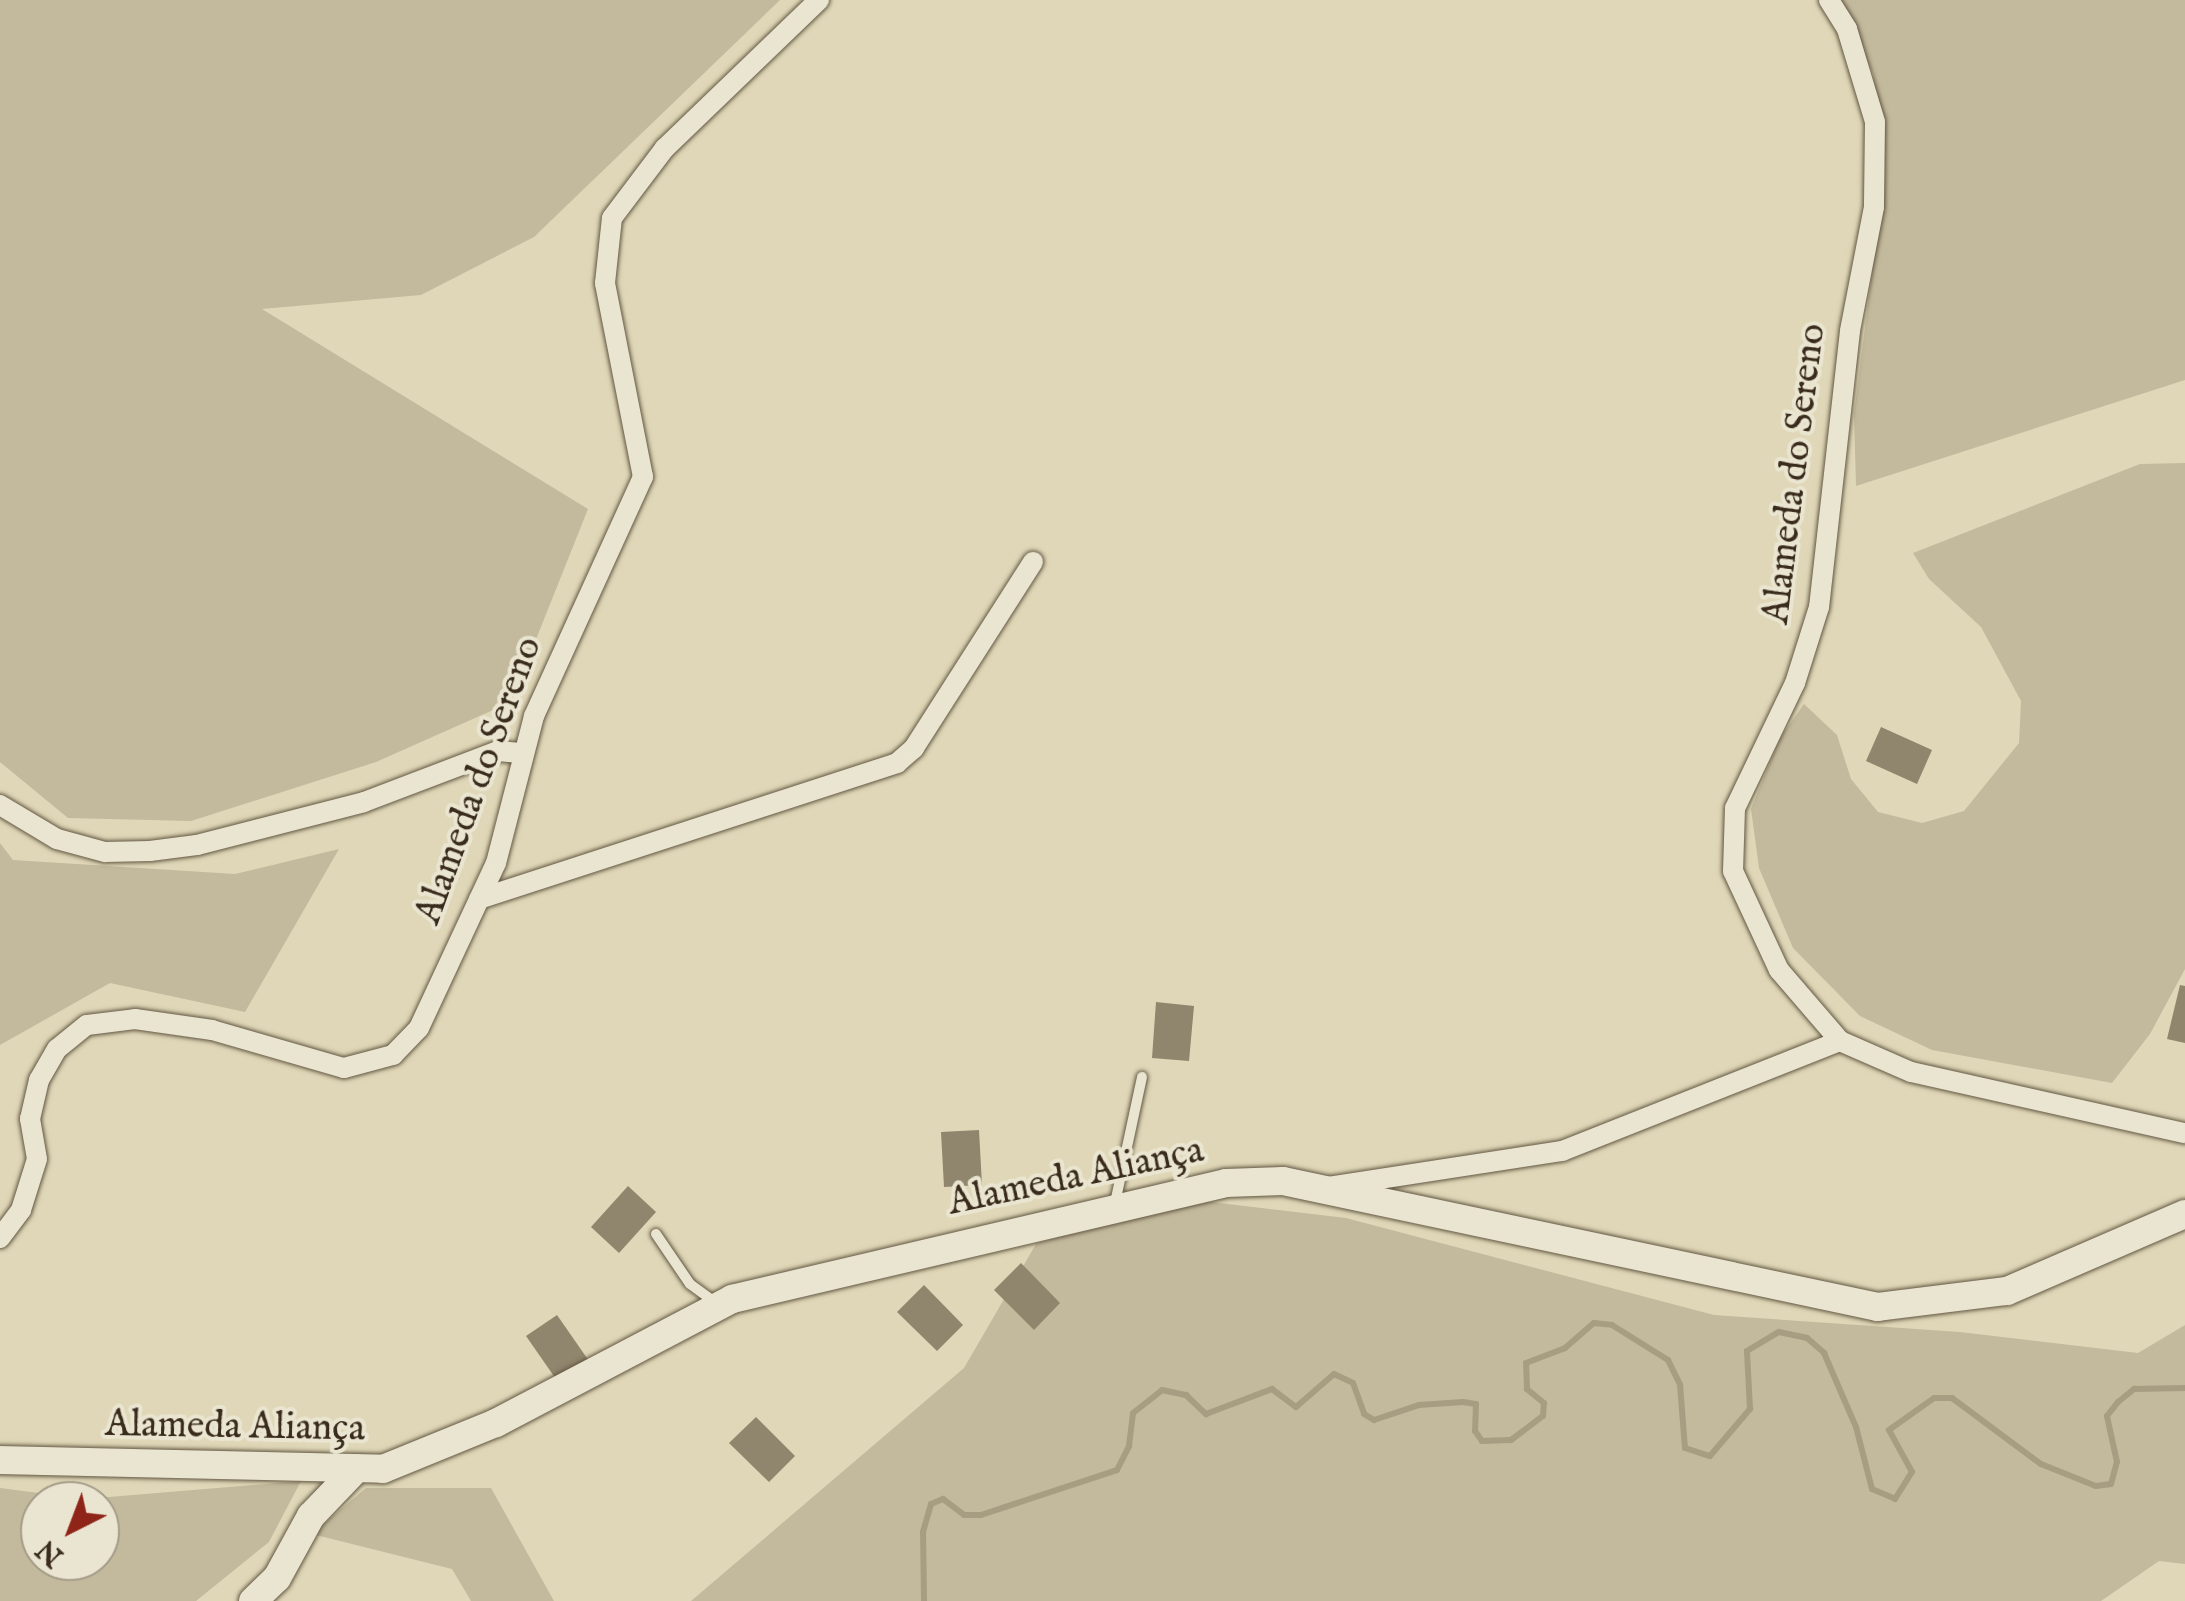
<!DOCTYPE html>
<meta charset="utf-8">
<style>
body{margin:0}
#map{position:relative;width:2185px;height:1601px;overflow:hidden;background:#dfd7b7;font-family:"IM FELL English",serif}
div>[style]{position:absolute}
.green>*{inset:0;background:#c3ba9d}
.stream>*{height:6px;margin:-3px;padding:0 3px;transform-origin:3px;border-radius:3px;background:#a79d82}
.building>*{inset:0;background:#90856d}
.roads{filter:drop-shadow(0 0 2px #635743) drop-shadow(0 0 2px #635743)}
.lane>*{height:10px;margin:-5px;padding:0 5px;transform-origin:5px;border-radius:5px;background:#eae5d0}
.street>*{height:20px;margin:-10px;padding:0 10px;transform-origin:10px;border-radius:10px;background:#eae5d0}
.secondary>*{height:28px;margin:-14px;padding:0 14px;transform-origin:14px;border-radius:14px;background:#eae5d0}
span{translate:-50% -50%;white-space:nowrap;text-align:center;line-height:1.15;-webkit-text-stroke:8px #eae5d0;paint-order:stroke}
.street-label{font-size:38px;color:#3a2c1c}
.north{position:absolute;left:20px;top:1481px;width:100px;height:100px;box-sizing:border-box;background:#eae5d0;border:2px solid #a49b88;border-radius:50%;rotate:222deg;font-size:28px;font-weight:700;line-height:40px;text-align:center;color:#3a2c1c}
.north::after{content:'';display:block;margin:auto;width:35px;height:45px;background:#8f2418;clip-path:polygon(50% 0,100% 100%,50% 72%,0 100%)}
</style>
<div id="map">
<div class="green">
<i style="clip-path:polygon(0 0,780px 0,534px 237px,421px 295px,262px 309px,588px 509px,511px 702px,376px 762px,191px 821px,68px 818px,0 762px)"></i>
<i style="clip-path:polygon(1839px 0,2185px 0,2185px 380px,1856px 486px,1854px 414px,1885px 171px,1873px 73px)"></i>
<i style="clip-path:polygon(2185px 463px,2185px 969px,2150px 1034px,2112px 1083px,1932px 1050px,1860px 1016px,1793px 948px,1759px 868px,1751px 809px,1780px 738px,1804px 704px,1837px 735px,1851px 779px,1878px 812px,1922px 823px,1964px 811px,2019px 743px,2021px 701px,1981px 627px,1929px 579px,1913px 553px,2140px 464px)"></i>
<i style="clip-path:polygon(0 843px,13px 860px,235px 874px,339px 849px,245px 1012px,110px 983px,0 1045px)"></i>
<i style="clip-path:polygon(1178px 1198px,1346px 1218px,1714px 1315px,1960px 1332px,2138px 1353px,2185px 1325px,2185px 1564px,2159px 1561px,2101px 1601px,691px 1601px,964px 1368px,1036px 1244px)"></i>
<i style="clip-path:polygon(evenodd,301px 1481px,269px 1542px,196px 1601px,0 1601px,0 1488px,85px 1499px,301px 1481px,40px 1501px,100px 1501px,100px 1561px,40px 1561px,40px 1501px)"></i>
<i style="clip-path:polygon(366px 1488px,491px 1488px,554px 1601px,471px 1601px,452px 1569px,312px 1534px)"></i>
</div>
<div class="stream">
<i style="left:924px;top:1601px;width:69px;rotate:-90.8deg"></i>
<i style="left:923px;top:1532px;width:29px;rotate:-74deg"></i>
<i style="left:931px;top:1504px;width:13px;rotate:-23deg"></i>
<i style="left:943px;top:1499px;width:26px;rotate:37deg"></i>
<i style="left:964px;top:1515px;width:17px"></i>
<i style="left:981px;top:1515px;width:143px;rotate:-18.3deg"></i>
<i style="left:1117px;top:1470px;width:27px;rotate:-63deg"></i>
<i style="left:1129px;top:1446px;width:33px;rotate:-83deg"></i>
<i style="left:1133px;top:1413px;width:37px;rotate:-38deg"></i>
<i style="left:1162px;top:1390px;width:25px;rotate:12deg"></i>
<i style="left:1186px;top:1395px;width:28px;rotate:44deg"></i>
<i style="left:1206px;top:1414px;width:71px;rotate:-20.7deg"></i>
<i style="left:1272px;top:1389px;width:30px;rotate:37deg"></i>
<i style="left:1296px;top:1407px;width:50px;rotate:-41deg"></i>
<i style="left:1334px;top:1374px;width:21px;rotate:25deg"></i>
<i style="left:1353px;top:1383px;width:33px;rotate:70deg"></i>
<i style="left:1364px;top:1414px;width:12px;rotate:31deg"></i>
<i style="left:1374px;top:1420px;width:47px;rotate:-18.4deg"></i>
<i style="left:1419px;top:1405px;width:44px;rotate:-3.9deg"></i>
<i style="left:1463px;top:1402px;width:13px;rotate:9deg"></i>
<i style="left:1476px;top:1404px;width:27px;rotate:92deg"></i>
<i style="left:1475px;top:1431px;width:12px;rotate:55deg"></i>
<i style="left:1482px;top:1441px;width:29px;rotate:-2deg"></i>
<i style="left:1511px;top:1440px;width:40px;rotate:-37deg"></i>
<i style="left:1543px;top:1416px;width:13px;rotate:-86deg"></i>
<i style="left:1544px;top:1403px;width:22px;rotate:-141deg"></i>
<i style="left:1527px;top:1389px;width:26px;rotate:-92deg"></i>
<i style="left:1526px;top:1363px;width:42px;rotate:-21deg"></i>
<i style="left:1565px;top:1348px;width:38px;rotate:-41deg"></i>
<i style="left:1594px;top:1323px;width:18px;rotate:6deg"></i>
<i style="left:1612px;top:1325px;width:66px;rotate:32deg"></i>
<i style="left:1668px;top:1360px;width:28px;rotate:64deg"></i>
<i style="left:1680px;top:1385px;width:63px;rotate:85.5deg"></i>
<i style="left:1685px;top:1448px;width:26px;rotate:18deg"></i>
<i style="left:1710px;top:1456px;width:62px;rotate:-49.6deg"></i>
<i style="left:1750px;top:1409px;width:58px;rotate:-93deg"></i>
<i style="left:1747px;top:1351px;width:37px;rotate:-31deg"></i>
<i style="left:1779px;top:1332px;width:29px;rotate:12deg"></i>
<i style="left:1807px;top:1338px;width:23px;rotate:41deg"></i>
<i style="left:1824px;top:1353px;width:81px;rotate:66.6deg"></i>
<i style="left:1856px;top:1427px;width:64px;rotate:75.5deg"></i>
<i style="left:1872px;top:1489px;width:25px;rotate:23deg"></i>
<i style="left:1895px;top:1499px;width:32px;rotate:-58deg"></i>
<i style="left:1912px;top:1472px;width:48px;rotate:-118.7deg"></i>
<i style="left:1889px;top:1430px;width:55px;rotate:-35.4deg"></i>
<i style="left:1934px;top:1398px;width:18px"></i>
<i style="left:1952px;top:1398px;width:111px;rotate:36.6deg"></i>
<i style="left:2041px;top:1464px;width:59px;rotate:21.8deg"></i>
<i style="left:2096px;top:1486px;width:15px;rotate:-8deg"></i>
<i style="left:2111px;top:1484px;width:23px;rotate:-75deg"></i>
<i style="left:2117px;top:1462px;width:47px;rotate:-102.3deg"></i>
<i style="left:2107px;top:1416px;width:18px;rotate:-52deg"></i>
<i style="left:2118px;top:1402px;width:21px;rotate:-39deg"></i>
<i style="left:2134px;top:1389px;width:51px;rotate:-1.1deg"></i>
</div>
<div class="building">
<i style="clip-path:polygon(1881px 727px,1932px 750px,1917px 784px,1866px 761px)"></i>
<i style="clip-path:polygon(2180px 985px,2185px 986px,2185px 1043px,2167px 1039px)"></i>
<i style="clip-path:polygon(1156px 1002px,1194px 1006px,1189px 1061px,1152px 1058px)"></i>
<i style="clip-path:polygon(979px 1130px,982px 1185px,944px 1187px,941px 1132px)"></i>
<i style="clip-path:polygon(628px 1186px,656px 1212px,619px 1253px,591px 1227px)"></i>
<i style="clip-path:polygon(1021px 1263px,1060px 1303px,1034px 1330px,994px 1290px)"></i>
<i style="clip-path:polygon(924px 1285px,963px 1325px,937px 1351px,897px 1312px)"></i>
<i style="clip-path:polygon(557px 1315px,589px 1361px,558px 1382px,526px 1336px)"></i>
<i style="clip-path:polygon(756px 1417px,795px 1456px,769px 1482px,729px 1443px)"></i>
</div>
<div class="roads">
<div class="lane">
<i style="left:1115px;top:1203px;width:129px;rotate:-77.9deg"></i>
<i style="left:656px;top:1234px;width:60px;rotate:55.8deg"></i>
<i style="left:690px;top:1284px;width:34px;rotate:36deg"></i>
</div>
<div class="street">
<i style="left:1829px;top:0;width:34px;rotate:58deg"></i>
<i style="left:1847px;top:29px;width:97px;rotate:73.2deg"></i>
<i style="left:1875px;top:122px;width:85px;rotate:90.7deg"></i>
<i style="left:1874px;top:207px;width:126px;rotate:101deg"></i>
<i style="left:1850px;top:331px;width:278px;rotate:96.4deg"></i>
<i style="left:1819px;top:607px;width:80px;rotate:107.5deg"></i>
<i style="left:1795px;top:683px;width:139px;rotate:115.6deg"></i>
<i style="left:1735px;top:808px;width:63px;rotate:91.8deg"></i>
<i style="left:1733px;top:871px;width:109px;rotate:65.1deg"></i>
<i style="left:1779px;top:970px;width:94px;rotate:49.3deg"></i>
<i style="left:1840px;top:1041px;width:77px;rotate:23.6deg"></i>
<i style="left:1911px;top:1072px;width:281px;rotate:12.6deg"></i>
<i style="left:0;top:805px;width:66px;rotate:30.8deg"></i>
<i style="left:57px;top:839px;width:50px;rotate:15.2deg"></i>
<i style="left:105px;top:852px;width:45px;rotate:-1.3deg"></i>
<i style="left:150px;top:851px;width:47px;rotate:-7.3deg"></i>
<i style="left:197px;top:845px;width:172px;rotate:-14.4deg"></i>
<i style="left:364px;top:802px;width:143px;rotate:-20.8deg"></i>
<i style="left:498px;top:751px;width:25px;rotate:5deg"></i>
<i style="left:479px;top:899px;width:440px;rotate:-18deg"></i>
<i style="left:897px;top:763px;width:23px;rotate:-41deg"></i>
<i style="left:914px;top:748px;width:221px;rotate:-57.4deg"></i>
<i style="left:1327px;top:1187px;width:238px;rotate:-8.7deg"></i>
<i style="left:1562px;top:1151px;width:299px;rotate:-21.6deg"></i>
<i style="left:0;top:1238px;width:35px;rotate:-53deg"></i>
<i style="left:21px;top:1210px;width:53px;rotate:-72.6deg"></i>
<i style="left:37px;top:1159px;width:41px;rotate:-99.9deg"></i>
<i style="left:30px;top:1119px;width:40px;rotate:-77deg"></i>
<i style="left:39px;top:1080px;width:36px;rotate:-60deg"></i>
<i style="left:57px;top:1049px;width:38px;rotate:-39deg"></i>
<i style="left:87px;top:1025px;width:48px;rotate:-7.1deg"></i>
<i style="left:135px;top:1019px;width:78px;rotate:8.1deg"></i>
<i style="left:212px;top:1030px;width:137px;rotate:16.1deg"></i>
<i style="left:344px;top:1068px;width:51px;rotate:-14.9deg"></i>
<i style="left:393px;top:1055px;width:37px;rotate:-46deg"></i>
<i style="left:419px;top:1028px;width:182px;rotate:-65deg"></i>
<i style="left:496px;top:863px;width:152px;rotate:-75.5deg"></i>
<i style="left:534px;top:716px;width:263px;rotate:-65.5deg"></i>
<i style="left:643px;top:477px;width:198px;rotate:-101.1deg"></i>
<i style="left:605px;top:283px;width:65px;rotate:-83.9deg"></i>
<i style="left:612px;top:218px;width:88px;rotate:-52.9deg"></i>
<i style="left:665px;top:148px;width:214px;rotate:-43.9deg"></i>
</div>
<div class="secondary">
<i style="left:0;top:1460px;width:383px;rotate:1.3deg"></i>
<i style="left:383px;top:1469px;width:122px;rotate:-22.2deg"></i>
<i style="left:496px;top:1423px;width:267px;rotate:-27.7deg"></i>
<i style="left:732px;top:1299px;width:507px;rotate:-13.21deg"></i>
<i style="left:1226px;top:1183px;width:57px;rotate:-2deg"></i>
<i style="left:1283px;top:1181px;width:608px;rotate:11.96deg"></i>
<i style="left:1878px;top:1307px;width:130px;rotate:-7.1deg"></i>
<i style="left:2007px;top:1291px;width:194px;rotate:-23.4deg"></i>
<i style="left:253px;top:1601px;width:33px;rotate:-44deg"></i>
<i style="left:277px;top:1578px;width:71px;rotate:-61.3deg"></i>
<i style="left:311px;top:1516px;width:66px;rotate:-46.2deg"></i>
</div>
</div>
<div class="street-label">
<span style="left:1796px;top:474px;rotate:-83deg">Alameda do Sereno</span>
<span style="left:480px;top:781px;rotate:-70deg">Alameda do Sereno</span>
<span style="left:1076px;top:1178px;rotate:-12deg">Alameda Aliança</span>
<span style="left:235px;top:1428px;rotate:1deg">Alameda Aliança</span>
</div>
<div class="north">N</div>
</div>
